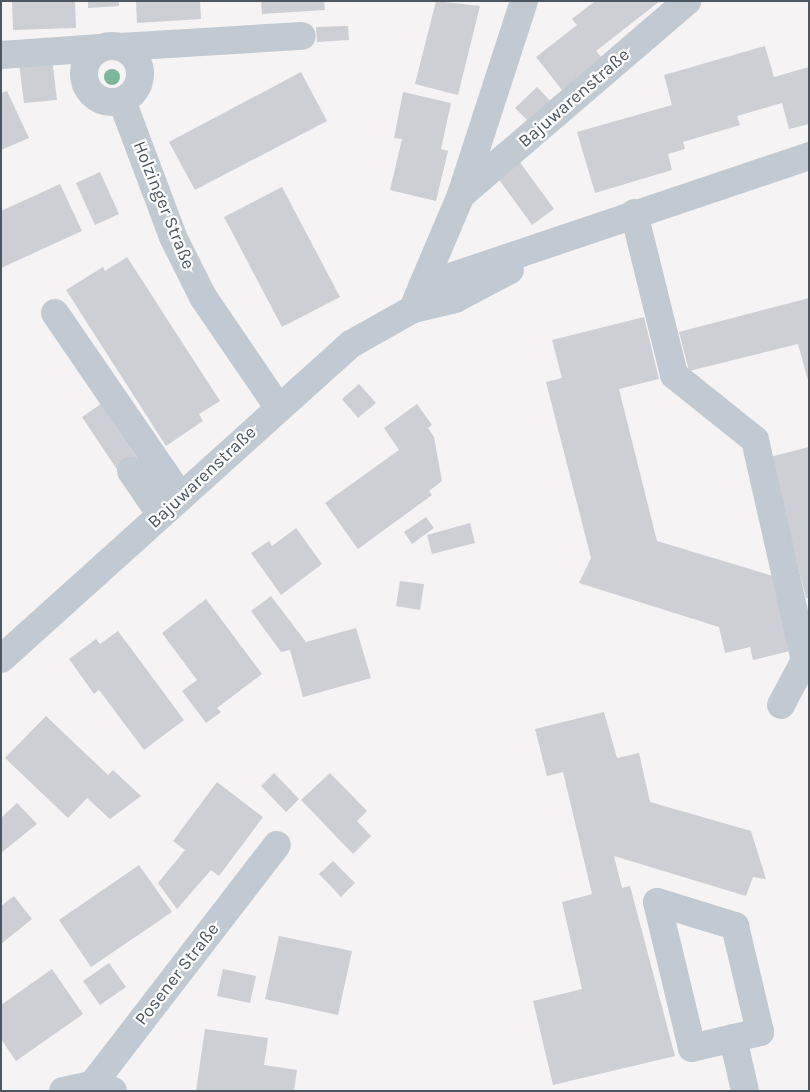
<!DOCTYPE html>
<meta charset="utf-8">
<style>
body{margin:0}
#map{position:relative;width:810px;height:1092px;overflow:hidden;background:#f5f3f3;font-family:Karla,sans-serif}
div>[style]{position:absolute}
.building>*{inset:0;background:#cdcfd5}
.minor>*{height:28px;margin:-14px;padding:0 14px;transform-origin:14px;border-radius:14px;background:#c1cad2}
.minor>.ring{margin:-14px;padding:0;box-sizing:content-box;background:none;border:28px solid #c1cad2;border-radius:50%}
.trees>*{width:16px;height:16px;margin:-8px;border-radius:50%;background:#7bb799}
span{translate:-50% -50%;white-space:nowrap;text-align:center;line-height:1.15;-webkit-text-stroke:4.5px #fff;paint-order:stroke}
.street-label{font-size:18px;color:#4a5661}
.frame{position:absolute;inset:0;border:2px solid #4a5661;pointer-events:none}
</style>
<div id="map">
<div class="building">
<i style="clip-path:polygon(12px 1px,75px 1px,76px 28px,13px 30px)"></i>
<i style="clip-path:polygon(88px 1px,119px 1px,119px 6px,88px 8px)"></i>
<i style="clip-path:polygon(136px 1px,200px 1px,201px 19px,137px 23px)"></i>
<i style="clip-path:polygon(261px 1px,324px 1px,325px 10px,262px 14px)"></i>
<i style="clip-path:polygon(436px 1px,480px 6px,458px 95px,415px 84px)"></i>
<i style="clip-path:polygon(595px 1px,660px 1px,596px 51px,602px 58px,562px 90px,536px 57px,577px 25px,572px 19px)"></i>
<i style="clip-path:polygon(348px 26px,349px 40px,317px 42px,316px 27px)"></i>
<i style="clip-path:polygon(765px 46px,774px 77px,809px 67px,809px 124px,789px 129px,782px 103px,737px 116px,740px 125px,683px 142px,685px 149px,668px 154px,672px 170px,595px 193px,577px 132px,672px 105px,664px 75px)"></i>
<i style="clip-path:polygon(52px 58px,57px 100px,24px 103px,19px 63px)"></i>
<i style="clip-path:polygon(301px 72px,327px 121px,195px 190px,169px 142px)"></i>
<i style="clip-path:polygon(537px 87px,552px 103px,531px 124px,515px 108px)"></i>
<i style="clip-path:polygon(7px 91px,29px 138px,1px 150px,1px 93px)"></i>
<i style="clip-path:polygon(403px 92px,451px 103px,441px 149px,448px 151px,436px 201px,390px 190px,402px 139px,394px 138px)"></i>
<i style="clip-path:polygon(519px 161px,554px 209px,532px 225px,497px 177px)"></i>
<i style="clip-path:polygon(100px 172px,119px 214px,95px 225px,76px 183px)"></i>
<i style="clip-path:polygon(60px 184px,82px 231px,1px 268px,1px 211px)"></i>
<i style="clip-path:polygon(282px 187px,340px 297px,282px 327px,224px 217px)"></i>
<i style="clip-path:polygon(127px 257px,220px 401px,199px 414px,203px 421px,166px 446px,66px 290px,103px 267px,105px 271px)"></i>
<i style="clip-path:polygon(809px 298px,809px 384px,798px 344px,689px 371px,679px 332px)"></i>
<i style="clip-path:polygon(644px 317px,659px 379px,619px 389px,657px 541px,776px 577px,794px 650px,753px 660px,750px 647px,725px 653px,719px 627px,579px 583px,591px 558px,546px 382px,562px 378px,552px 340px)"></i>
<i style="clip-path:polygon(359px 384px,376px 403px,358px 418px,342px 399px)"></i>
<i style="clip-path:polygon(101px 404px,141px 464px,122px 477px,82px 417px)"></i>
<i style="clip-path:polygon(417px 404px,432px 425px,428px 428px,434px 437px,442px 481px,429px 491px,432px 495px,358px 549px,325px 503px,399px 450px,384px 428px)"></i>
<i style="clip-path:polygon(809px 447px,809px 598px,806px 598px,770px 457px)"></i>
<i style="clip-path:polygon(426px 517px,434px 528px,412px 544px,404px 532px)"></i>
<i style="clip-path:polygon(470px 523px,475px 543px,432px 554px,427px 535px)"></i>
<i style="clip-path:polygon(296px 528px,322px 564px,281px 595px,251px 553px,269px 541px,272px 546px)"></i>
<i style="clip-path:polygon(400px 581px,424px 584px,420px 610px,396px 606px)"></i>
<i style="clip-path:polygon(271px 596px,306px 642px,356px 628px,371px 678px,303px 697px,290px 650px,281px 652px,251px 611px)"></i>
<i style="clip-path:polygon(206px 599px,262px 674px,217px 708px,221px 712px,206px 723px,182px 691px,197px 680px,162px 633px)"></i>
<i style="clip-path:polygon(118px 631px,184px 720px,144px 750px,99px 690px,94px 694px,69px 659px,96px 639px,100px 644px)"></i>
<i style="clip-path:polygon(604px 712px,617px 758px,639px 753px,650px 802px,751px 831px,766px 879px,753px 877px,746px 896px,614px 856px,622px 888px,630px 886px,675px 1056px,553px 1085px,533px 1001px,582px 989px,562px 902px,592px 894px,563px 772px,547px 776px,535px 729px)"></i>
<i style="clip-path:polygon(46px 716px,108px 775px,113px 770px,141px 796px,110px 819px,87px 798px,68px 818px,5px 758px)"></i>
<i style="clip-path:polygon(274px 773px,299px 799px,286px 812px,261px 786px)"></i>
<i style="clip-path:polygon(330px 773px,367px 811px,357px 821px,371px 836px,353px 854px,301px 800px)"></i>
<i style="clip-path:polygon(217px 782px,263px 817px,219px 876px,211px 870px,177px 909px,158px 883px,185px 850px,173px 841px)"></i>
<i style="clip-path:polygon(17px 803px,37px 824px,1px 853px,1px 818px)"></i>
<i style="clip-path:polygon(333px 861px,355px 883px,341px 897px,319px 874px)"></i>
<i style="clip-path:polygon(139px 865px,172px 912px,91px 967px,59px 920px)"></i>
<i style="clip-path:polygon(14px 896px,32px 919px,1px 944px,1px 906px)"></i>
<i style="clip-path:polygon(279px 936px,352px 951px,338px 1015px,265px 999px)"></i>
<i style="clip-path:polygon(109px 963px,126px 987px,100px 1005px,83px 981px)"></i>
<i style="clip-path:polygon(52px 969px,83px 1014px,16px 1061px,1px 1039px,1px 1005px)"></i>
<i style="clip-path:polygon(223px 969px,256px 976px,250px 1003px,217px 996px)"></i>
<i style="clip-path:polygon(205px 1029px,268px 1038px,264px 1065px,297px 1070px,294px 1091px,196px 1091px)"></i>
</div>
<div class="minor">
<i class="ring" style="left:84px;top:46px;width:28px;height:28px"></i>
<i style="left:120px;top:47px;width:182px;rotate:-3.5deg"></i>
<i style="left:1px;top:55px;width:100px;rotate:-4deg"></i>
<i style="left:122px;top:101px;width:145px;rotate:69.4deg"></i>
<i style="left:173px;top:237px;width:67px;rotate:63.4deg"></i>
<i style="left:203px;top:297px;width:133px;rotate:55.7deg"></i>
<i style="left:461px;top:195px;width:298px;rotate:-40.6deg"></i>
<i style="left:634px;top:213px;width:167px;rotate:76.1deg"></i>
<i style="left:674px;top:375px;width:104px;rotate:38.7deg"></i>
<i style="left:755px;top:440px;width:226px;rotate:77.2deg"></i>
<i style="left:805px;top:660px;width:51px;rotate:118.1deg"></i>
<i style="left:416px;top:301px;width:115px;rotate:-67deg"></i>
<i style="left:461px;top:195px;width:204px;rotate:-72deg"></i>
<i style="left:414px;top:309px;width:42px;rotate:-13.7deg"></i>
<i style="left:455px;top:299px;width:62px;rotate:-27.8deg"></i>
<i style="left:55px;top:313px;width:223px;rotate:55.6deg"></i>
<i style="left:131px;top:471px;width:53px;rotate:55.7deg"></i>
<i style="left:1px;top:659px;width:471px;rotate:-42deg"></i>
<i style="left:351px;top:344px;width:71px;rotate:-29.4deg"></i>
<i style="left:413px;top:309px;width:46px;rotate:-42.4deg"></i>
<i style="left:447px;top:278px;width:382px;rotate:-18.6deg"></i>
<i style="left:657px;top:902px;width:82px;rotate:17.1deg"></i>
<i style="left:735px;top:926px;width:109px;rotate:76.7deg"></i>
<i style="left:760px;top:1032px;width:70px;rotate:166.8deg"></i>
<i style="left:692px;top:1048px;width:150px;rotate:-103.5deg"></i>
<i style="left:733px;top:1038px;width:54px;rotate:77.2deg"></i>
<i style="left:63px;top:1091px;width:30px;rotate:-12deg"></i>
<i style="left:113px;top:1091px;width:22px;rotate:-164deg"></i>
<i style="left:92px;top:1085px;width:303px;rotate:-52.4deg"></i>
</div>
<div class="trees">
<i style="left:112px;top:77px"></i>
</div>
<div class="street-label">
<span style="left:574px;top:98px;rotate:-41deg">Bajuwarenstraße</span>
<span style="left:164px;top:205px;rotate:68deg">Holzinger Straße</span>
<span style="left:202px;top:477px;rotate:-43deg">Bajuwarenstraße</span>
<span style="left:177px;top:974px;rotate:-52deg">Posener Straße</span>
</div>
<div class="frame"></div>
</div>
